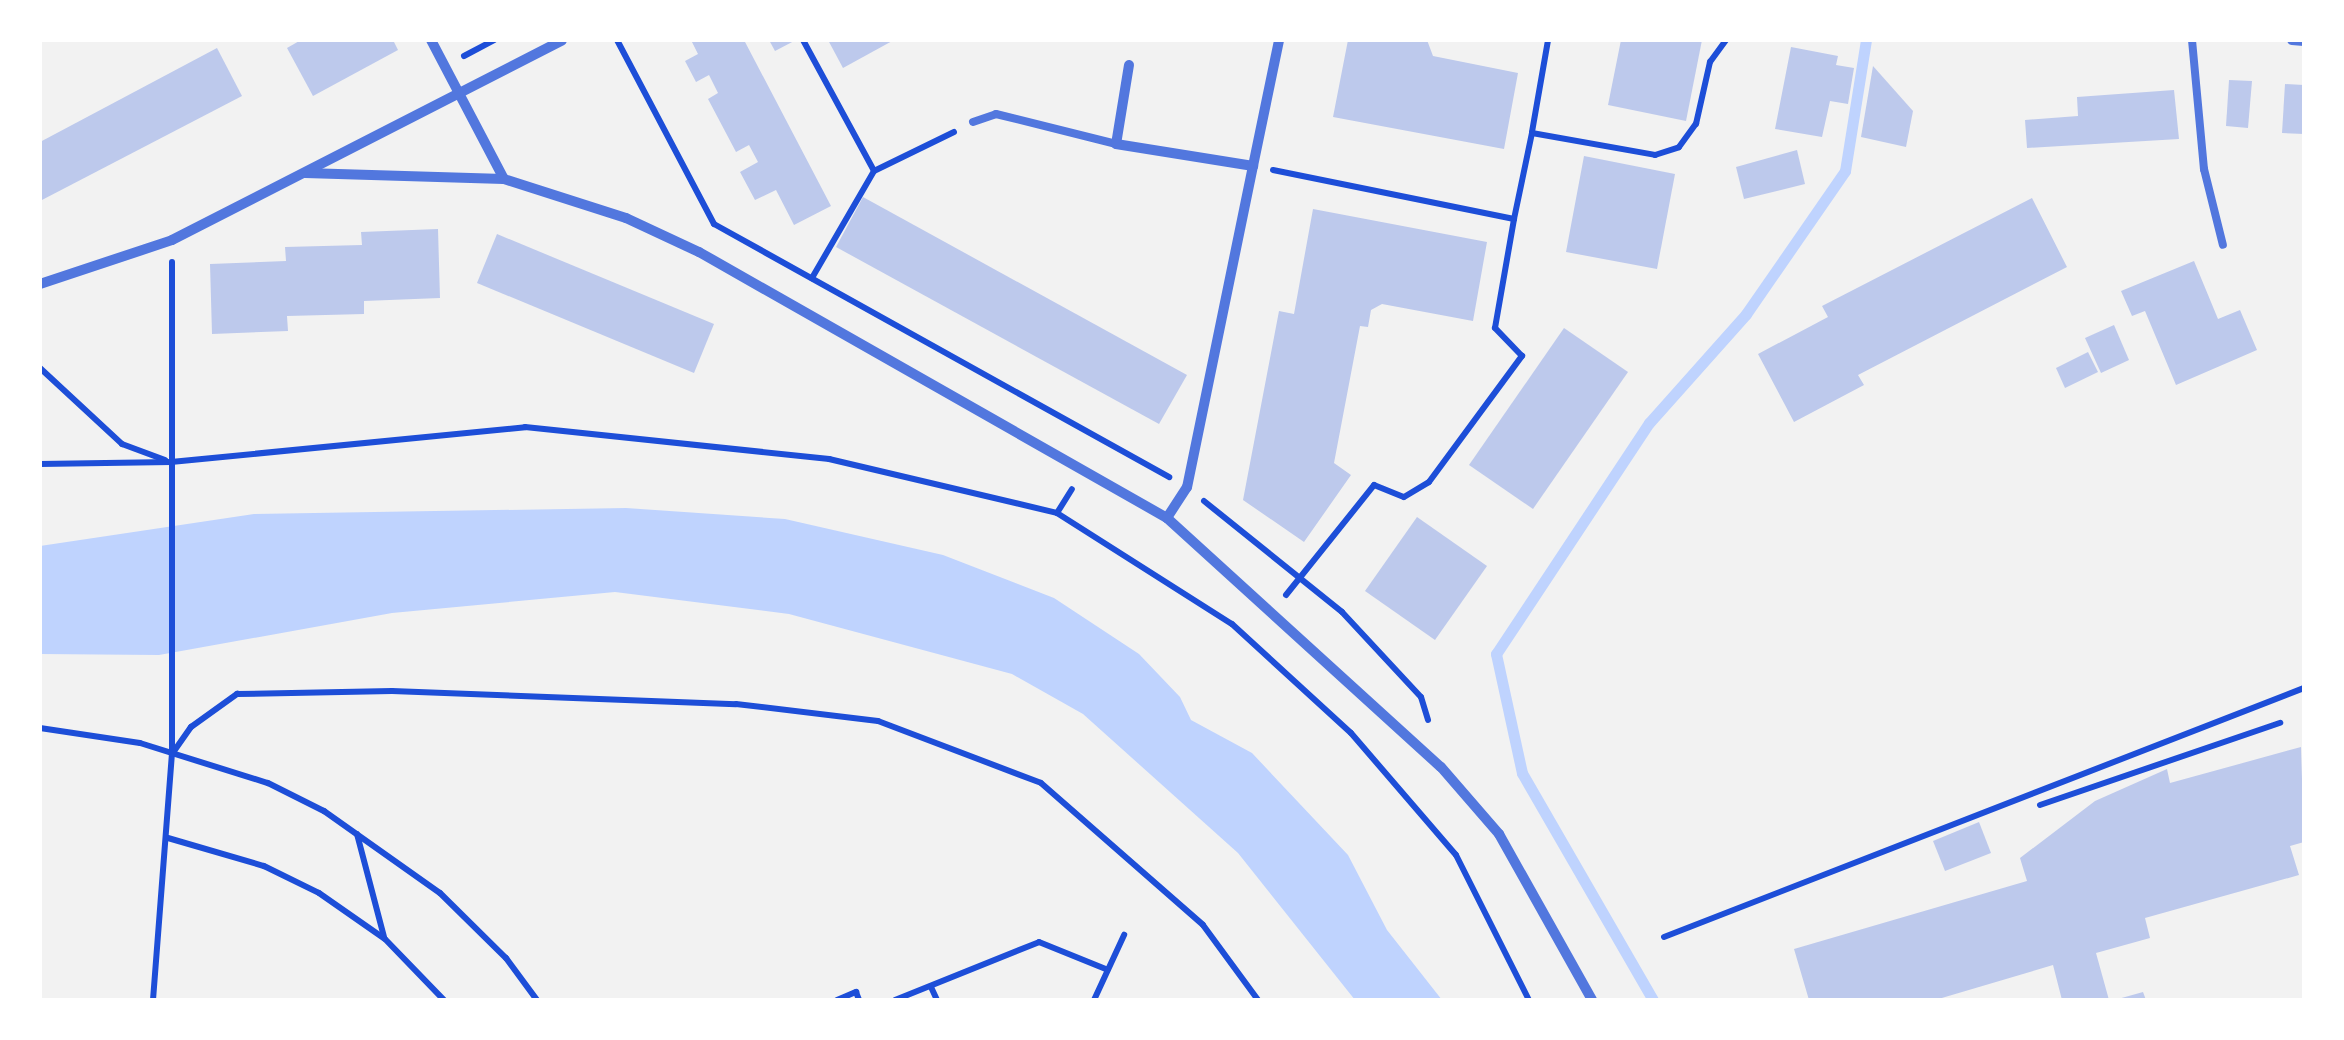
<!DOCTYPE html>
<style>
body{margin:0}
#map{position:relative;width:2344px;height:1040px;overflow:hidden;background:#f2f2f2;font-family:"Roboto Condensed",sans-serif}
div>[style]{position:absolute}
.water>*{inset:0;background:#bfd3fe}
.stream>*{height:11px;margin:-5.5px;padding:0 5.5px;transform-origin:5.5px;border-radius:5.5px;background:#bfd3fe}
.building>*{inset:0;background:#bdc9ec}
.path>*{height:6px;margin:-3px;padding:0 3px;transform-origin:3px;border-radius:3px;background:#1d4ed8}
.service>*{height:8px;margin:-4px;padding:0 4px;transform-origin:4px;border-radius:4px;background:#5277de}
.minor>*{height:10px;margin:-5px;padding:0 5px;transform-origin:5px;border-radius:5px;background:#5277de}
span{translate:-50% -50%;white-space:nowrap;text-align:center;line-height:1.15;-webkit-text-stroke:8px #fff;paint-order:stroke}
.frame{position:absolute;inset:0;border:42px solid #fff;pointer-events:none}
</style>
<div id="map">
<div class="water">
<i style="clip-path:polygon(626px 508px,785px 519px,943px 555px,1054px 598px,1139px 654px,1180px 697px,1191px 720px,1252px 753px,1348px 855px,1387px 930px,1442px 1000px,1355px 1000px,1238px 853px,1083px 714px,1012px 674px,789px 614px,615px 592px,392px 613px,159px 655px,40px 654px,40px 546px,254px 514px)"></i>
</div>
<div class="stream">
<i style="left:1653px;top:1000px;width:262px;rotate:-120deg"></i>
<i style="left:1522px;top:773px;width:122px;rotate:-102.3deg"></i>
<i style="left:1496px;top:654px;width:277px;rotate:-56.5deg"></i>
<i style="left:1649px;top:423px;width:146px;rotate:-48.3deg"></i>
<i style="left:1746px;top:314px;width:174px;rotate:-55.3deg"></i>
<i style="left:1845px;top:171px;width:133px;rotate:-80.9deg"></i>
</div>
<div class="building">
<i style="clip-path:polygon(301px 40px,393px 40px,398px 50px,313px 96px,287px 48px)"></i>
<i style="clip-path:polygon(691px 40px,744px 40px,831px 206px,794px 225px,776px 190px,755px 200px,740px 172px,758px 162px,749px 145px,736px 152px,708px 99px,718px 93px,709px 75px,696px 82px,685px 61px,698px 54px)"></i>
<i style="clip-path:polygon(769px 40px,796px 40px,775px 51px)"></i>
<i style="clip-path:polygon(828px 40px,894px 40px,843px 68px)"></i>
<i style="clip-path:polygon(1348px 40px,1427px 40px,1433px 56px,1518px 73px,1504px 149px,1333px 117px)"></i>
<i style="clip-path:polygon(1621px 40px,1702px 40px,1686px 121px,1608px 105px)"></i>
<i style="clip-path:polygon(1791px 47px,1838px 56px,1836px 65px,1854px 68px,1848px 104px,1830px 101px,1822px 137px,1775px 129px)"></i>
<i style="clip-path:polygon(217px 48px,242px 96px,40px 201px,40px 142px)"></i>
<i style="clip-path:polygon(1873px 66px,1913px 111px,1906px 147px,1861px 137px)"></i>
<i style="clip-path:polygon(2229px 80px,2252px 81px,2248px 128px,2226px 126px)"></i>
<i style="clip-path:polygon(2285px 84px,2304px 85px,2304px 134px,2282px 133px)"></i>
<i style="clip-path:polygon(2174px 90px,2179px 139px,2027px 148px,2025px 120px,2078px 116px,2077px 97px)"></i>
<i style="clip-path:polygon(1797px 150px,1805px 184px,1744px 199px,1736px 167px)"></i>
<i style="clip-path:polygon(1584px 156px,1675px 174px,1657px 269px,1566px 252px)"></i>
<i style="clip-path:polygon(863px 197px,1187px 375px,1159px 424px,836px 247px)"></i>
<i style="clip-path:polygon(2032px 198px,2067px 267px,1858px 375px,1864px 385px,1794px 422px,1758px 354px,1828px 317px,1822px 306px)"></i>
<i style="clip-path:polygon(1313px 209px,1487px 242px,1473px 321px,1382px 304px,1371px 310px,1368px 327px,1360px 326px,1334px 463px,1351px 475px,1304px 542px,1243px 500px,1279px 311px,1294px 314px)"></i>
<i style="clip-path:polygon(438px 229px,440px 298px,364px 301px,364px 314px,287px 316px,288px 331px,212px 334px,210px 264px,286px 261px,285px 247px,362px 245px,361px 232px)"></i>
<i style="clip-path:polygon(497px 234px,714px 324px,694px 373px,477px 283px)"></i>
<i style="clip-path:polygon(2194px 261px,2218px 319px,2240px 310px,2257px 350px,2176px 385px,2145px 311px,2132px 316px,2121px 291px)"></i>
<i style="clip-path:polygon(2114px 325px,2129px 360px,2101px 373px,2085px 338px)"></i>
<i style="clip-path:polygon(1564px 328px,1628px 372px,1533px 509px,1469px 465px)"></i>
<i style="clip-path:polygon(2088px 352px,2098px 372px,2065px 388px,2056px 368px)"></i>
<i style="clip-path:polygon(1417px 517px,1487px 566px,1435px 640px,1365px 591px)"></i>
<i style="clip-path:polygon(2301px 747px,2304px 842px,2290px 846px,2299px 875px,2145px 918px,2150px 938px,2096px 953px,2109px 1000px,2062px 1000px,2053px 965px,1935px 1000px,1809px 1000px,1794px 949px,2027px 881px,2020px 858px,2095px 801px,2167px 769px,2170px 783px)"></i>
<i style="clip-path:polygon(1979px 822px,1991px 853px,1945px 871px,1933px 841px)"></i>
<i style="clip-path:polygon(2143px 992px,2146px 1000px,2118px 1000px,2118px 999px)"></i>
</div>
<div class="path">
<i style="left:617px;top:40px;width:208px;rotate:62.2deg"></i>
<i style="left:714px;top:224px;width:521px;rotate:29.08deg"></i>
<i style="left:803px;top:40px;width:149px;rotate:61.5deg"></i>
<i style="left:874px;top:171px;width:124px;rotate:120.1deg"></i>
<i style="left:464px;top:56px;width:34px;rotate:-28deg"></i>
<i style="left:1532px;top:132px;width:93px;rotate:-80.1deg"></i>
<i style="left:1273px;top:170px;width:246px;rotate:11.5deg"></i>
<i style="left:1514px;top:219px;width:88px;rotate:-78.2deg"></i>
<i style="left:1532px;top:133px;width:125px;rotate:10.1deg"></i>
<i style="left:1655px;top:155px;width:25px;rotate:-18deg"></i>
<i style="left:1679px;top:147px;width:29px;rotate:-54deg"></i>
<i style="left:1696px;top:124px;width:64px;rotate:-77.3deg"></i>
<i style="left:1710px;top:62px;width:27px;rotate:-54deg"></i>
<i style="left:874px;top:171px;width:89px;rotate:-26deg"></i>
<i style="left:40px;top:368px;width:112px;rotate:42.8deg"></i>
<i style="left:122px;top:444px;width:46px;rotate:20.4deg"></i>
<i style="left:40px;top:464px;width:131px;rotate:-0.9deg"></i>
<i style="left:171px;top:462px;width:356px;rotate:-5.6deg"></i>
<i style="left:525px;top:427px;width:306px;rotate:6deg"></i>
<i style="left:829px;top:459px;width:234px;rotate:13.3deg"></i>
<i style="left:1057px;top:513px;width:28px;rotate:-58deg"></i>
<i style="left:1204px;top:501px;width:177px;rotate:38.8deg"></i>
<i style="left:1342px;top:612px;width:116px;rotate:47.1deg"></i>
<i style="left:1421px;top:697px;width:24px;rotate:73deg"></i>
<i style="left:1057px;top:513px;width:207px;rotate:32.4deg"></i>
<i style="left:1232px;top:624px;width:161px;rotate:42.5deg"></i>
<i style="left:1351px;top:733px;width:161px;rotate:49.3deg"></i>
<i style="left:1456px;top:855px;width:162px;rotate:63.3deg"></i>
<i style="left:1286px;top:595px;width:141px;rotate:-51.3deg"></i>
<i style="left:1374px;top:485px;width:32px;rotate:22deg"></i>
<i style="left:1404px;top:497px;width:29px;rotate:-31deg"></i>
<i style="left:1429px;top:482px;width:157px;rotate:-53.6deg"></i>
<i style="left:1522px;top:356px;width:39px;rotate:-134deg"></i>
<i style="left:1495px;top:328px;width:111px;rotate:-80.1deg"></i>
<i style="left:40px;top:728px;width:101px;rotate:8.5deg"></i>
<i style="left:140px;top:743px;width:134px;rotate:17.4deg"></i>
<i style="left:268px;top:783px;width:63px;rotate:26.6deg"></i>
<i style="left:324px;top:811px;width:142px;rotate:35.3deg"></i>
<i style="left:440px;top:893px;width:93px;rotate:44.6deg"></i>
<i style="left:506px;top:958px;width:52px;rotate:53.6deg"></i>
<i style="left:172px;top:754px;width:33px;rotate:-55deg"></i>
<i style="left:191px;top:727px;width:57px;rotate:-35.7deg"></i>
<i style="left:237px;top:694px;width:155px;rotate:-1.1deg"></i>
<i style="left:392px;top:691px;width:344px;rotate:2.2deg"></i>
<i style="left:736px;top:704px;width:143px;rotate:6.8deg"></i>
<i style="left:878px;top:721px;width:174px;rotate:20.8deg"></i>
<i style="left:1041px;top:783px;width:215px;rotate:41.2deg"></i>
<i style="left:1203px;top:925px;width:93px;rotate:53.7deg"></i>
<i style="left:2040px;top:805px;width:254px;rotate:-18.9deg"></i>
<i style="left:357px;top:834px;width:106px;rotate:75.3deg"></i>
<i style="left:168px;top:838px;width:100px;rotate:16.3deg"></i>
<i style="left:264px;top:866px;width:61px;rotate:26.1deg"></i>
<i style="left:319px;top:893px;width:80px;rotate:34.9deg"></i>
<i style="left:385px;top:939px;width:85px;rotate:46deg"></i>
<i style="left:1664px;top:937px;width:687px;rotate:-21.26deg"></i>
<i style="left:931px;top:987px;width:14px;rotate:65deg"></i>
<i style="left:153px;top:1000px;width:247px;rotate:-85.6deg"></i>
<i style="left:172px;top:754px;width:492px;rotate:-90deg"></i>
<i style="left:837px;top:1000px;width:21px;rotate:-23deg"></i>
<i style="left:856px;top:992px;width:9px;rotate:69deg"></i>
<i style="left:895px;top:1000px;width:155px;rotate:-21.9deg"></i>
<i style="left:1039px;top:942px;width:74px;rotate:22.1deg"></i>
<i style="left:1094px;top:1000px;width:72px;rotate:-65.2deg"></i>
</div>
<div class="service">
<i style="left:2192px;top:40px;width:130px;rotate:84.7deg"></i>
<i style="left:2204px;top:169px;width:78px;rotate:76deg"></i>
<i style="left:973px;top:122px;width:24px;rotate:-19deg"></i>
<i style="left:996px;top:114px;width:124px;rotate:14deg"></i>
</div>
<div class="minor">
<i style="left:431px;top:40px;width:157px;rotate:62.3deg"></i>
<i style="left:2292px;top:40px;width:12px;rotate:5deg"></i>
<i style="left:1129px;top:65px;width:80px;rotate:99.3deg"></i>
<i style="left:1116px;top:144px;width:139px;rotate:9.1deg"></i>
<i style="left:1253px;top:166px;width:328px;rotate:101.6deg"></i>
<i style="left:1187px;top:487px;width:37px;rotate:123deg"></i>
<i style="left:1253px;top:166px;width:129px;rotate:-78.3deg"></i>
<i style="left:305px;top:173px;width:199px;rotate:1.7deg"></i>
<i style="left:504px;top:179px;width:128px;rotate:17.7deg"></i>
<i style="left:626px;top:218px;width:81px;rotate:25deg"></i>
<i style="left:699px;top:252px;width:538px;rotate:29.61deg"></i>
<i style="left:1167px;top:518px;width:370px;rotate:42.3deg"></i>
<i style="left:1441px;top:767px;width:89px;rotate:49.1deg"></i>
<i style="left:1499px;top:834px;width:190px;rotate:60.7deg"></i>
<i style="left:40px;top:284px;width:139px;rotate:-18.4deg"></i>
<i style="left:172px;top:240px;width:438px;rotate:-27.1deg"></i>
</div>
<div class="frame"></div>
</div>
